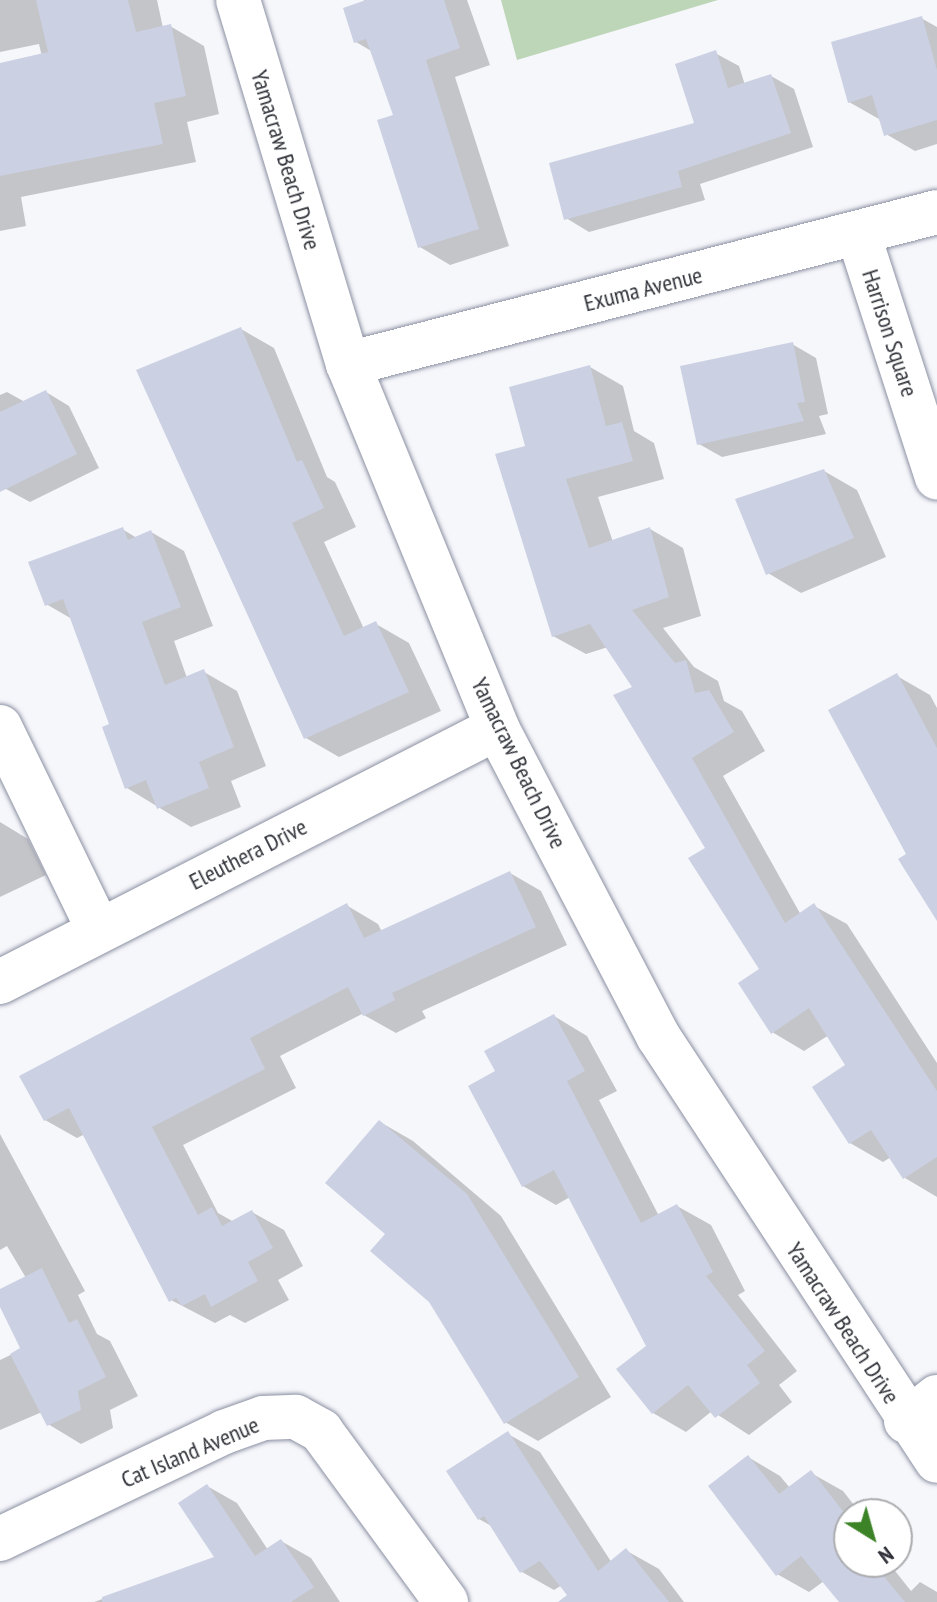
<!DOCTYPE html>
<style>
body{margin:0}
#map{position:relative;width:937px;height:1602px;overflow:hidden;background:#f6f7fb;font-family:"PT Sans Narrow",sans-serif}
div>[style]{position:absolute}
.green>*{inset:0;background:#bed6b8}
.shadow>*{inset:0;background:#0003}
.building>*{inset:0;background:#cbd0e3}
.roads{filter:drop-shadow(0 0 2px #8b90a2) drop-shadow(0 0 2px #8b90a2)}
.minor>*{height:44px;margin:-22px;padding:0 22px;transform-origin:22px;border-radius:22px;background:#fff}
span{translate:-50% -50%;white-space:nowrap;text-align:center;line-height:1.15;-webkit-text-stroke:8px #fff;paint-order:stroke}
.street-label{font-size:24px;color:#303239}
.north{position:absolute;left:833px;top:1498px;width:80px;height:80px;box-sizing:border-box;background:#fff;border:2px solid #acadb0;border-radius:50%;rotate:143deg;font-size:22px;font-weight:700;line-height:32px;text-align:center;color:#303239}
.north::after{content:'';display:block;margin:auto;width:28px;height:36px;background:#3c8328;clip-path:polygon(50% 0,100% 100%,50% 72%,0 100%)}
</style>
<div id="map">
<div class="green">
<i style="clip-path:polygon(501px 0,718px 0,517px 60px)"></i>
</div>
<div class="shadow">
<i style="clip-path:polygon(0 0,157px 0,163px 28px,170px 26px,204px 46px,219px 114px,187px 122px,196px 162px,21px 197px,26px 226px,0 231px,0 71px,57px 121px,39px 44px,0 52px)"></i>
<i style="clip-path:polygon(364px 0,467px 0,490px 65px,455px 77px,509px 246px,450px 265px,420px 247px,395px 116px,373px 52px,356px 42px)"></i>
<i style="clip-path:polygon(921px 18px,937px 27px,937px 144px,915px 151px,886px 134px,879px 119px,849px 102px)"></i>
<i style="clip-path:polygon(715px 53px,739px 66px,745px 85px,771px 76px,794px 89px,813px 147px,700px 184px,705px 200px,589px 232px,566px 218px,696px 124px)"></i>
<i style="clip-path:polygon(241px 329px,274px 348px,327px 477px,335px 482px,356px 527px,324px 542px,364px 629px,376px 624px,409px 643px,441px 711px,339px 757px,306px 738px)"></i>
<i style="clip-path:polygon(792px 344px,816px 358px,828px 414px,819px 416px,826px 434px,722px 457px,699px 444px)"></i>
<i style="clip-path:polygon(590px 367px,623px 386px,634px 431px,654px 443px,664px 479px,598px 497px,613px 542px,650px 529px,683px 548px,701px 616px,663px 628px,694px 667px,718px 681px,724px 701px,742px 711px,765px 751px,723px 776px,801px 915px,814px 906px,847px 924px,937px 1063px,937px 1197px,905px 1178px,891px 1157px,883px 1162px,850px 1143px,848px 1066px,829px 1035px,804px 1051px,772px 1032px,762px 970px,635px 688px,608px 647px,586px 654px,553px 636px,527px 447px)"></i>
<i style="clip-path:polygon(7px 392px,25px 402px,46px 392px,69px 406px,99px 468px,30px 502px,6px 489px,0 476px,0 395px)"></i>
<i style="clip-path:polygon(824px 471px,857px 490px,886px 557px,801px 593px,768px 573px)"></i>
<i style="clip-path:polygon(122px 529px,137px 538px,151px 532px,184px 551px,213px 626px,174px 641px,187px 678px,204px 672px,237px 691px,266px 766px,231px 781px,241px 807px,191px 827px,127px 788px,111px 725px,72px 619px,46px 604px)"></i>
<i style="clip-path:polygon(897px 676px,930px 695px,937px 708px,937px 917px,908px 855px)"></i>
<i style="clip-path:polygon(0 822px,28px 839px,46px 875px,0 897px)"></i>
<i style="clip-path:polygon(510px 873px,541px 891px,567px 945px,422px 1011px,426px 1018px,396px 1033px,362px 1014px,280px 1056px,296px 1088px,183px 1145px,218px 1213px,234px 1222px,252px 1212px,284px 1230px,303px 1266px,278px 1280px,289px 1300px,245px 1323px,230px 1315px,215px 1323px,171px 1300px,85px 1134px,77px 1138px,45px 1120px,346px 905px,378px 924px,382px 932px)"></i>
<i style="clip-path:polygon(554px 1016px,587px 1036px,617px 1091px,599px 1100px,659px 1216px,677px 1206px,711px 1225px,745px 1291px,738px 1295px,797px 1371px,779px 1385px,792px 1402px,749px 1435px,712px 1411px,686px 1432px,653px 1413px,648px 1346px,570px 1197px,556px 1205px,523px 1186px,498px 1072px)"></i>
<i style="clip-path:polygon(380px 1122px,413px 1141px,501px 1216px,611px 1397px,538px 1441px,505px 1422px,388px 1233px)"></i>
<i style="clip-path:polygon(0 1134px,85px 1291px,78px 1295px,97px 1334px,110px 1341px,138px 1396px,110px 1410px,113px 1428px,81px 1444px,48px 1424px,42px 1412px,0 1430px,0 1360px,23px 1349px,0 1303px,0 1291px,26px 1278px,7px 1246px,0 1250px)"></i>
<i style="clip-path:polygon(508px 1434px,540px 1452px,612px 1563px,627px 1551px,659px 1569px,684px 1602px,575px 1602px,562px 1585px,554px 1590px,522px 1572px,493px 1527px,479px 1519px)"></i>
<i style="clip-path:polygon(748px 1457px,780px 1476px,790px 1488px,811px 1473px,843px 1491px,861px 1514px,849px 1514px,849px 1562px,888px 1562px,911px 1591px,920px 1582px,937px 1592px,937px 1602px,842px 1602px,824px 1581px,809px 1592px,777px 1574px)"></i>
<i style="clip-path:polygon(207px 1486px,237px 1503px,268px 1550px,281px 1541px,311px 1558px,340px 1602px,94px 1602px,217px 1558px)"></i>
</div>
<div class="building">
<i style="clip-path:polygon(36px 0,128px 0,136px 32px,171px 24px,186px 96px,154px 103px,163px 144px,0 176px,0 63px,48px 52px)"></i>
<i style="clip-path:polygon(366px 0,444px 0,460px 48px,426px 60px,479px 229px,418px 248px,377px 120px,393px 115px,366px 39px,354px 43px,343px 8px)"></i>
<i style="clip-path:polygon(922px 16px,937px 70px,937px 120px,884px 136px,872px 95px,848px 103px,831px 42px)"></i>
<i style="clip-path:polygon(716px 50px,728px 88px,771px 74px,791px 133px,678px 171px,682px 187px,564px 220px,549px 163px,694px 123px,675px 64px)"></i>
<i style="clip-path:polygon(241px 327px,297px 462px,302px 460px,324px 508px,292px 523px,344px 636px,376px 621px,409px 692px,304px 739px,136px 370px)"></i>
<i style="clip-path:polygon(793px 342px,805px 402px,797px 403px,804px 421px,697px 445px,680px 366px)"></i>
<i style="clip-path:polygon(590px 365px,606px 426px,622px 422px,633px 461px,566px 479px,589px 548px,650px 527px,669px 597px,632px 610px,675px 663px,686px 660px,695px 693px,709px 690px,734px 732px,692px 758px,785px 923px,814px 903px,937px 1091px,937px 1157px,903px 1179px,871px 1130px,849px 1144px,812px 1087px,845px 1065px,809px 1008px,771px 1034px,738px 983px,759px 969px,688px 858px,705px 848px,613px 695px,632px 687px,590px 624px,552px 637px,495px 454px,525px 446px,509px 387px)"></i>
<i style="clip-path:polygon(46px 390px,77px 454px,0 492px,0 412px)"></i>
<i style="clip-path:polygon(824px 469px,854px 538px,766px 575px,735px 499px)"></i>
<i style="clip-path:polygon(123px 527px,128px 540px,151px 530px,181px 607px,142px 622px,165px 685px,204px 669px,234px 747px,199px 762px,209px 788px,157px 809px,146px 780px,125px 789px,102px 727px,109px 724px,63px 599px,45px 606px,28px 562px)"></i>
<i style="clip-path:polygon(897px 673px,937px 748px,937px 921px,898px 859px,906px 854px,828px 710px)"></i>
<i style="clip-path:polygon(510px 871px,536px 927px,392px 993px,395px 1000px,363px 1016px,348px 987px,250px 1038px,265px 1069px,152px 1127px,198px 1215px,212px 1207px,222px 1226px,252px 1210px,273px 1248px,248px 1262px,258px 1281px,211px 1307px,205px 1294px,182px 1306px,176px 1298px,169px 1302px,69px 1108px,44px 1121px,19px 1076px,347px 903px,364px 938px)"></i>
<i style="clip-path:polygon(554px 1014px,585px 1071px,567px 1081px,641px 1223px,677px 1204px,713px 1272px,706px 1276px,765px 1351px,747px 1365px,760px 1383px,715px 1418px,688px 1385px,652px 1414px,616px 1369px,646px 1346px,554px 1170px,522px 1187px,468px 1086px,495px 1071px,484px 1051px)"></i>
<i style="clip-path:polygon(379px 1120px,467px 1194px,579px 1377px,504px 1424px,429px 1302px,370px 1251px,385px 1234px,325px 1183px)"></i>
<i style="clip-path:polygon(42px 1268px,69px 1323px,77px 1319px,106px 1377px,78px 1391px,81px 1410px,47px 1426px,10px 1354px,20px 1348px,0 1307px,0 1289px)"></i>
<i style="clip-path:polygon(508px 1431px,598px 1571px,626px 1548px,669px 1602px,558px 1602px,567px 1595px,540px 1561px,520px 1573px,484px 1516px,478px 1520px,446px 1471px)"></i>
<i style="clip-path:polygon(748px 1455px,779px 1494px,811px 1470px,849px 1519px,849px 1562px,872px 1562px,905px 1602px,839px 1602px,801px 1556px,776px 1576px,708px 1486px)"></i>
<i style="clip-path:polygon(207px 1484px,255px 1556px,281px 1539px,314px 1587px,291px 1602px,102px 1602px,102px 1597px,214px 1557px,178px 1503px)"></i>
</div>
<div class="roads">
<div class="minor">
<i style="left:238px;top:0;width:380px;rotate:73.2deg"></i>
<i style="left:348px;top:364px;width:393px;rotate:67.7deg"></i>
<i style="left:497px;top:728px;width:348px;rotate:62.4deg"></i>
<i style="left:658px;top:1036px;width:508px;rotate:56.72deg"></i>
<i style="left:858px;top:233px;width:257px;rotate:72.1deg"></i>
<i style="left:348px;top:364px;width:608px;rotate:-14.47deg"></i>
<i style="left:0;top:727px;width:225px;rotate:64.1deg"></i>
<i style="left:0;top:982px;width:558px;rotate:-27.07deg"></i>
<i style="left:906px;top:1421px;width:39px;rotate:-38deg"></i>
<i style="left:0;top:1539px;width:248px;rotate:-25.5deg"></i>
<i style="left:224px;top:1432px;width:41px;rotate:-19.7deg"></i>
<i style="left:263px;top:1418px;width:33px;rotate:-2deg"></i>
<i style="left:296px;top:1417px;width:29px;rotate:29deg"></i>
<i style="left:321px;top:1431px;width:212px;rotate:53.8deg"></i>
</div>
</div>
<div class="street-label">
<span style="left:286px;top:160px;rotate:73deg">Yamacraw Beach Drive</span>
<span style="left:643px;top:289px;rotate:-14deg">Exuma Avenue</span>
<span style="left:890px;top:333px;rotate:72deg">Harrison Square</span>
<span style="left:519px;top:763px;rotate:64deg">Yamacraw Beach Drive</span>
<span style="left:248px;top:854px;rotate:-27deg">Eleuthera Drive</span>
<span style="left:843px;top:1323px;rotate:57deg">Yamacraw Beach Drive</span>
<span style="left:190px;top:1452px;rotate:-23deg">Cat Island Avenue</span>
</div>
<div class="north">N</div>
</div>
